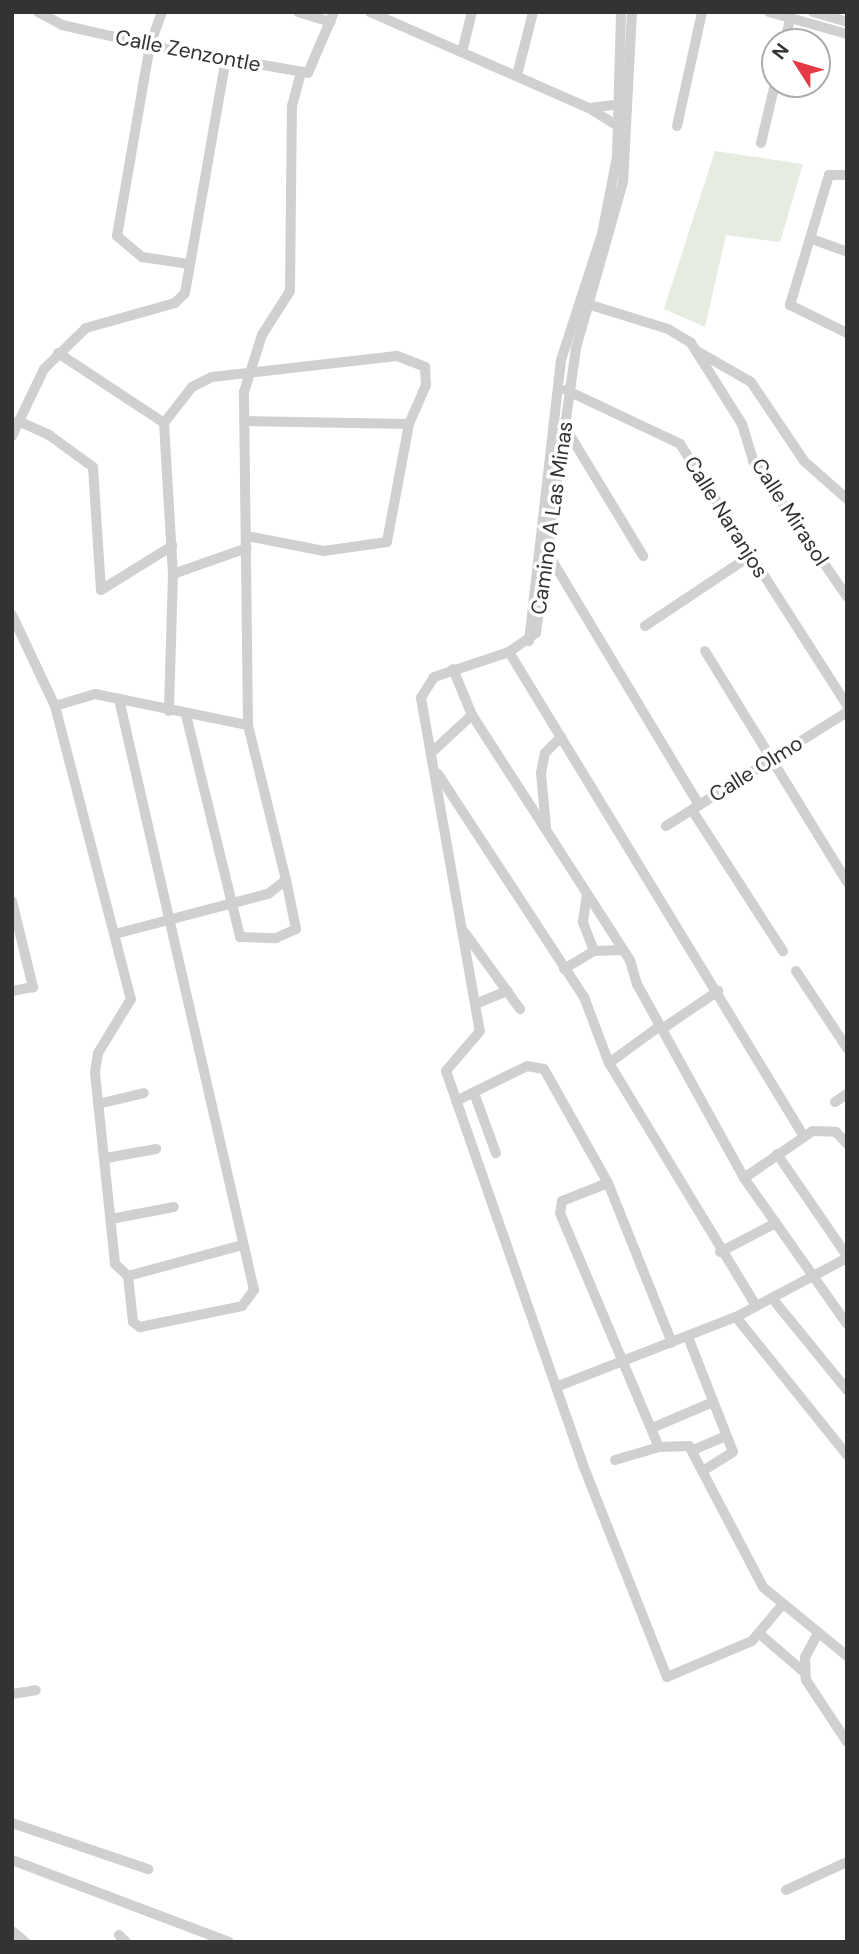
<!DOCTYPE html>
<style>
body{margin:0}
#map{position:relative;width:859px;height:1954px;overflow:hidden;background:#fff;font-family:"DM Sans",sans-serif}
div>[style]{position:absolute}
.green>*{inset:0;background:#e6ecdf}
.minor>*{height:10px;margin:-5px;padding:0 5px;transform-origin:5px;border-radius:5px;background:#d0d0d0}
span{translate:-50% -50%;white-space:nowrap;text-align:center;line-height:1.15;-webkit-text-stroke:7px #fff;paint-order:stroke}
.street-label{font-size:21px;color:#333}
.frame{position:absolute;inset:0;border:14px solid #333;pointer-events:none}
.north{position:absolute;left:761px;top:28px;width:70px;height:70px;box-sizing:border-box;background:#fff;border:2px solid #adadad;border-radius:50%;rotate:307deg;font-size:19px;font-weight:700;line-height:28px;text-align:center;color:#333}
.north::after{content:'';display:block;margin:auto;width:24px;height:32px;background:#e63946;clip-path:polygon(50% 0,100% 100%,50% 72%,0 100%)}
</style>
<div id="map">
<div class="green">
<i style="clip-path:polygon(715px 151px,803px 164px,780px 242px,726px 235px,705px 327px,664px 309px)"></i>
</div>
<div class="minor">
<i style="left:38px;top:12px;width:27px;rotate:28deg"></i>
<i style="left:62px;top:25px;width:90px;rotate:12.8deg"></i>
<i style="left:150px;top:45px;width:160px;rotate:10deg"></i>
<i style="left:308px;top:73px;width:66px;rotate:-66.9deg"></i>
<i style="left:162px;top:12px;width:35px;rotate:110deg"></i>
<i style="left:150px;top:45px;width:194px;rotate:99.8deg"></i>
<i style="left:117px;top:236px;width:33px;rotate:40deg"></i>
<i style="left:142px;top:257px;width:48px;rotate:8.5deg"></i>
<i style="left:298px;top:12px;width:34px;rotate:17deg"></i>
<i style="left:370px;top:12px;width:239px;rotate:23.7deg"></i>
<i style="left:589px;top:108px;width:39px;rotate:32deg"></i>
<i style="left:632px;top:12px;width:170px;rotate:93deg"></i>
<i style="left:623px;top:182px;width:173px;rotate:105.8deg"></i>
<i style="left:576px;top:348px;width:288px;rotate:98deg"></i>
<i style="left:536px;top:633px;width:33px;rotate:145deg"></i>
<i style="left:509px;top:652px;width:79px;rotate:161.6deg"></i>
<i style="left:434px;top:677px;width:25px;rotate:122deg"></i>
<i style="left:421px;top:698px;width:338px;rotate:80deg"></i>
<i style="left:480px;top:1031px;width:52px;rotate:130.4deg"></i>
<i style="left:446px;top:1071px;width:417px;rotate:70.8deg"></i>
<i style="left:583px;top:1465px;width:228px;rotate:68.4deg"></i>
<i style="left:667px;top:1677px;width:92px;rotate:-23deg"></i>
<i style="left:752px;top:1641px;width:47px;rotate:-50.2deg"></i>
<i style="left:769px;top:12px;width:81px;rotate:15.8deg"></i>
<i style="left:813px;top:12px;width:35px;rotate:16deg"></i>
<i style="left:785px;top:42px;width:24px;rotate:-78deg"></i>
<i style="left:462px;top:52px;width:41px;rotate:-76deg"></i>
<i style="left:517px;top:75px;width:65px;rotate:-75.7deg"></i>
<i style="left:589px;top:108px;width:32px;rotate:-7deg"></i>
<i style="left:677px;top:126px;width:117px;rotate:-77.6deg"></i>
<i style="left:761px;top:143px;width:61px;rotate:-76.7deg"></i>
<i style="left:847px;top:175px;width:18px;rotate:180deg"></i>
<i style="left:829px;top:175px;width:136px;rotate:106.7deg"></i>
<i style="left:790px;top:305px;width:64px;rotate:26.2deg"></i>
<i style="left:812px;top:239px;width:37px;rotate:20deg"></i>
<i style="left:584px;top:303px;width:88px;rotate:17.2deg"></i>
<i style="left:668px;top:329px;width:27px;rotate:31deg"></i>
<i style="left:691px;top:343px;width:96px;rotate:57.8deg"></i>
<i style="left:742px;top:424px;width:39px;rotate:73deg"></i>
<i style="left:753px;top:461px;width:165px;rotate:55.3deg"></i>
<i style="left:697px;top:351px;width:62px;rotate:29.9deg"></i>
<i style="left:751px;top:382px;width:95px;rotate:56.1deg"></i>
<i style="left:804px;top:461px;width:57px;rotate:41.5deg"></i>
<i style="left:58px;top:353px;width:127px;rotate:33.4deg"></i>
<i style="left:164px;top:423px;width:151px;rotate:86.6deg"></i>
<i style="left:173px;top:574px;width:137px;rotate:91.7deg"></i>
<i style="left:566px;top:390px;width:126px;rotate:25.3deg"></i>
<i style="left:680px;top:444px;width:310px;rotate:57.4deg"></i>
<i style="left:18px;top:421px;width:34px;rotate:24deg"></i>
<i style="left:49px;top:435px;width:54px;rotate:36deg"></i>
<i style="left:93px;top:467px;width:123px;rotate:86.3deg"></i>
<i style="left:101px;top:590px;width:84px;rotate:-31.8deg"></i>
<i style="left:244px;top:421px;width:165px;rotate:1deg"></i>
<i style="left:164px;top:423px;width:46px;rotate:-52.1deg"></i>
<i style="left:192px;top:387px;width:22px;rotate:-27deg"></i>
<i style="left:212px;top:377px;width:186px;rotate:-6.5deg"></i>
<i style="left:397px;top:356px;width:30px;rotate:21deg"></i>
<i style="left:425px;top:367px;width:18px;rotate:87deg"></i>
<i style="left:426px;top:385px;width:43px;rotate:113.6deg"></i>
<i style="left:409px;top:424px;width:120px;rotate:100.6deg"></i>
<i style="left:387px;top:542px;width:64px;rotate:171.9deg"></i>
<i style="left:324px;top:551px;width:78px;rotate:-169deg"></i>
<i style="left:565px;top:427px;width:151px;rotate:58.8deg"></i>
<i style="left:12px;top:436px;width:74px;rotate:-64.5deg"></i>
<i style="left:44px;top:369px;width:59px;rotate:-44.3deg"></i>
<i style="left:86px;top:328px;width:92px;rotate:-15.7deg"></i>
<i style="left:175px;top:303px;width:14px;rotate:-45deg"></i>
<i style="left:185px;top:293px;width:238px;rotate:-80.1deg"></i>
<i style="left:547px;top:552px;width:295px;rotate:59deg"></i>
<i style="left:173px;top:574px;width:78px;rotate:-19.4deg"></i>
<i style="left:12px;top:615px;width:101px;rotate:64.7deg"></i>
<i style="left:55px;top:706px;width:303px;rotate:75.5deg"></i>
<i style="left:131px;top:999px;width:63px;rotate:121.4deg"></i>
<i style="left:98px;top:1053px;width:20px;rotate:99deg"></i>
<i style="left:95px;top:1073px;width:192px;rotate:84deg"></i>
<i style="left:115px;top:1264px;width:18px;rotate:43deg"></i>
<i style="left:128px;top:1276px;width:46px;rotate:83.8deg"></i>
<i style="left:133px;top:1322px;width:9px;rotate:36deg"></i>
<i style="left:140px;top:1327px;width:104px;rotate:-11.6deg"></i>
<i style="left:242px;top:1306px;width:20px;rotate:-53deg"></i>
<i style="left:254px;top:1290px;width:606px;rotate:-102.87deg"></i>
<i style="left:645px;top:626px;width:126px;rotate:-33.7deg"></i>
<i style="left:529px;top:641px;width:283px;rotate:-83.5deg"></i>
<i style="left:561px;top:360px;width:133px;rotate:-72deg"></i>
<i style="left:602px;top:234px;width:78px;rotate:-79deg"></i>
<i style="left:617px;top:157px;width:145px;rotate:-88.4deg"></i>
<i style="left:705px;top:651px;width:271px;rotate:58.4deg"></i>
<i style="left:509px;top:652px;width:565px;rotate:58.67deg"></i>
<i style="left:453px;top:669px;width:50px;rotate:67.6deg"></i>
<i style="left:472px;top:715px;width:292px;rotate:57.2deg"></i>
<i style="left:630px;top:960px;width:25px;rotate:74deg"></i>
<i style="left:637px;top:984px;width:222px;rotate:61.1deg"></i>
<i style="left:744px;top:1178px;width:179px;rotate:54.8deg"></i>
<i style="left:55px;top:706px;width:42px;rotate:-16.7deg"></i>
<i style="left:95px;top:694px;width:156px;rotate:11.5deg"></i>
<i style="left:186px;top:715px;width:228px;rotate:76.3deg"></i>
<i style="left:240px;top:937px;width:36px;rotate:2deg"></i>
<i style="left:276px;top:938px;width:22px;rotate:-24deg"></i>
<i style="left:296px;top:929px;width:50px;rotate:-101.5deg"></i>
<i style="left:432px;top:752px;width:54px;rotate:-42.8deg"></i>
<i style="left:438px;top:774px;width:267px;rotate:56.8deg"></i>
<i style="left:584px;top:997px;width:71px;rotate:69.3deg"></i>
<i style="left:609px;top:1063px;width:284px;rotate:58.8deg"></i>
<i style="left:692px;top:810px;width:168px;rotate:57.2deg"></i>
<i style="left:666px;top:826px;width:214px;rotate:-32.2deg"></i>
<i style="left:546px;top:827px;width:54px;rotate:-95.3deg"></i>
<i style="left:541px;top:773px;width:20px;rotate:-79deg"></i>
<i style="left:545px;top:753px;width:23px;rotate:-45deg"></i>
<i style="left:12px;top:901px;width:89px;rotate:76.3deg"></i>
<i style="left:33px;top:987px;width:21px;rotate:169deg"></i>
<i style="left:465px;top:933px;width:94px;rotate:54.1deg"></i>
<i style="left:115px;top:934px;width:158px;rotate:-14.7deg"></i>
<i style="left:268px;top:894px;width:23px;rotate:-38deg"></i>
<i style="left:286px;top:880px;width:160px;rotate:-103.8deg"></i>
<i style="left:248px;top:725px;width:333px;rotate:-90.7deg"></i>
<i style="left:244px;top:392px;width:60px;rotate:-72.5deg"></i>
<i style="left:262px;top:335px;width:52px;rotate:-57.5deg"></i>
<i style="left:290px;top:291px;width:185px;rotate:-89.4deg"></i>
<i style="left:292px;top:106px;width:34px;rotate:-75deg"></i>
<i style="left:594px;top:951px;width:29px;rotate:-2deg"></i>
<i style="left:564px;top:969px;width:35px;rotate:-31deg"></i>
<i style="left:594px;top:951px;width:31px;rotate:-111deg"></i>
<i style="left:583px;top:922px;width:27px;rotate:-82deg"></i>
<i style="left:796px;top:971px;width:92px;rotate:56.5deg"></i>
<i style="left:475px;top:1004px;width:35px;rotate:-22deg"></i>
<i style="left:662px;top:1029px;width:68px;rotate:-34.2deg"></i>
<i style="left:609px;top:1063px;width:63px;rotate:-36deg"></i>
<i style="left:474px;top:1093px;width:64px;rotate:69.9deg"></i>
<i style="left:456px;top:1101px;width:79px;rotate:-26.2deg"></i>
<i style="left:527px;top:1066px;width:17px;rotate:10deg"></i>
<i style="left:544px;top:1069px;width:131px;rotate:60.7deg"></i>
<i style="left:608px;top:1183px;width:172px;rotate:68.2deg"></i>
<i style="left:835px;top:1102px;width:14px;rotate:-34deg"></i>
<i style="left:98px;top:1104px;width:47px;rotate:-13.4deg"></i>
<i style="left:777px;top:1154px;width:124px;rotate:55.5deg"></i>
<i style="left:106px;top:1158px;width:51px;rotate:-10.2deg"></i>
<i style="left:744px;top:1178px;width:83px;rotate:-34.3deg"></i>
<i style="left:813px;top:1131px;width:23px;rotate:2deg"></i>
<i style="left:836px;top:1132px;width:16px;rotate:47deg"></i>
<i style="left:608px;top:1183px;width:49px;rotate:158.6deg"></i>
<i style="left:562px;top:1201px;width:12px;rotate:99deg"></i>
<i style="left:560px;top:1213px;width:254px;rotate:67.1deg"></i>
<i style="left:111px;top:1219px;width:64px;rotate:-10.8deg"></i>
<i style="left:720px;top:1252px;width:61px;rotate:-27.4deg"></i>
<i style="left:128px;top:1276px;width:118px;rotate:-15.2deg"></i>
<i style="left:772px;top:1298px;width:119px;rotate:50.8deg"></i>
<i style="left:736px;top:1317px;width:177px;rotate:51.2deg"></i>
<i style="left:688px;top:1337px;width:123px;rotate:68.6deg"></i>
<i style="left:733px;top:1452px;width:36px;rotate:148deg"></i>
<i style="left:556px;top:1387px;width:193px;rotate:-21.3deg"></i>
<i style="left:736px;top:1317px;width:126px;rotate:-28deg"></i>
<i style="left:652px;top:1428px;width:66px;rotate:-23.1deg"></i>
<i style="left:693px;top:1450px;width:36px;rotate:-23deg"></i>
<i style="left:615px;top:1460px;width:46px;rotate:-16.5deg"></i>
<i style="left:659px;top:1447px;width:30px;rotate:-2deg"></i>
<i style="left:689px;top:1446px;width:159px;rotate:62.3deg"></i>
<i style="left:763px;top:1587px;width:109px;rotate:39.4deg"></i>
<i style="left:818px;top:1633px;width:27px;rotate:118deg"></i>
<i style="left:805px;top:1657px;width:23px;rotate:88deg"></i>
<i style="left:806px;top:1680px;width:74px;rotate:56.5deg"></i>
<i style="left:761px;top:1635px;width:57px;rotate:40.7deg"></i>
<i style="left:12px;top:1694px;width:24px;rotate:-9deg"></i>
<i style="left:12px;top:1823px;width:144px;rotate:18.7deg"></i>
<i style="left:12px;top:1860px;width:232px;rotate:20.7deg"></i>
<i style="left:786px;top:1890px;width:67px;rotate:-24.7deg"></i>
<i style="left:12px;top:1931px;width:17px;rotate:40deg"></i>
<i style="left:119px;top:1935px;width:10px;rotate:45deg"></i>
</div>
<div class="street-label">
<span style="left:188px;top:51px;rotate:11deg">Calle Zenzontle</span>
<span style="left:790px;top:512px;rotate:57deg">Calle Mirasol</span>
<span style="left:726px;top:517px;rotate:58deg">Calle Naranjos</span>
<span style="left:552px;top:518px;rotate:-82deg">Camino A Las Minas</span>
<span style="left:756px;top:769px;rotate:-32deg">Calle Olmo</span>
</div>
<div class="frame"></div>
<div class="north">N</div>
</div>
